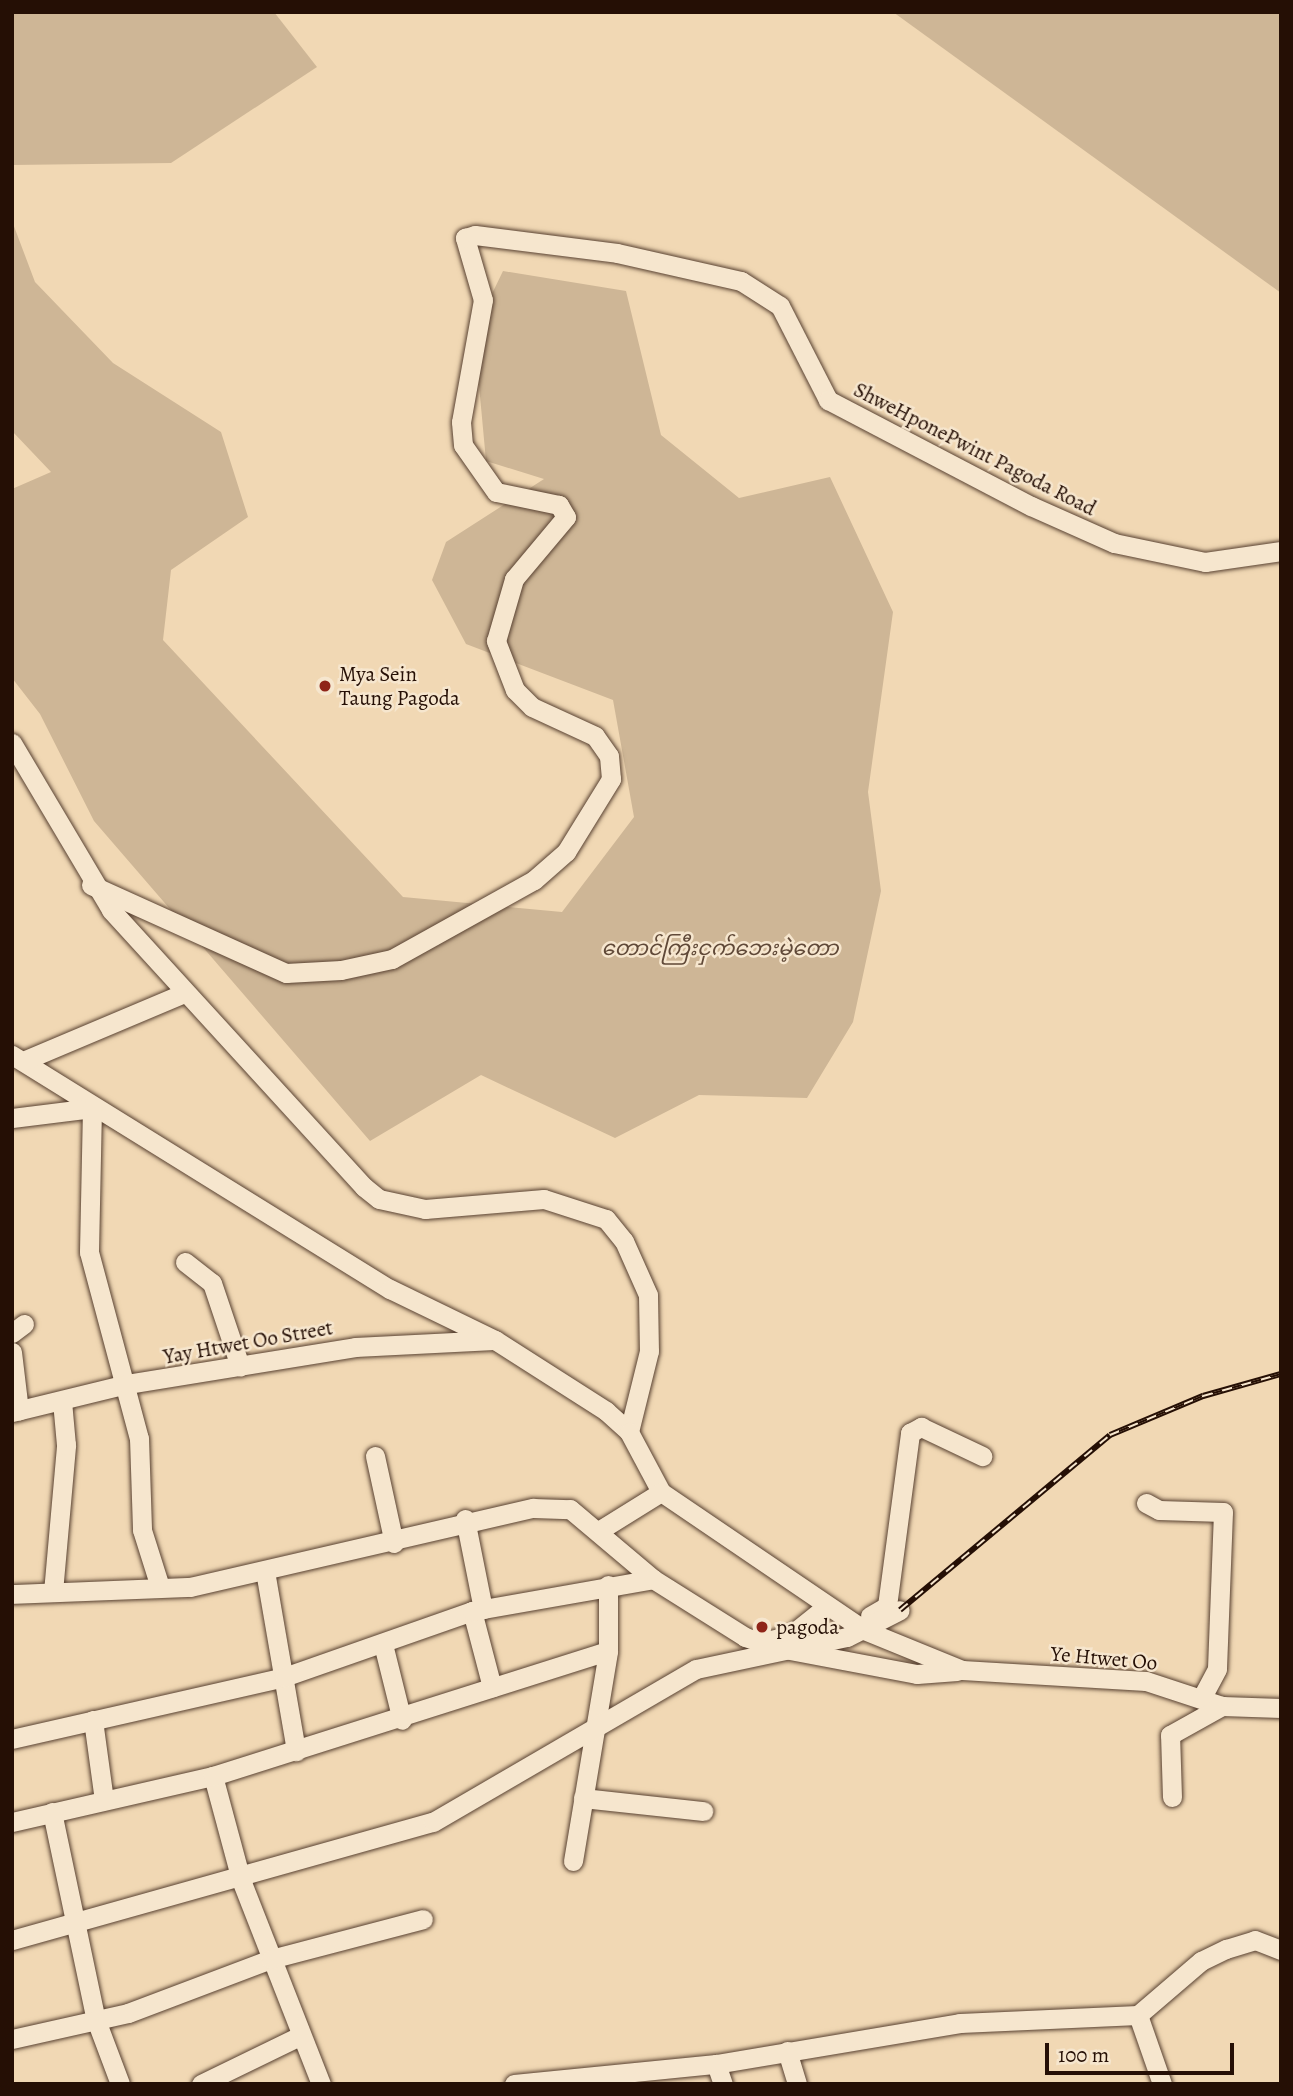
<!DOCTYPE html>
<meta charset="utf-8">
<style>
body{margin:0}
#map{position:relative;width:1293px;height:2096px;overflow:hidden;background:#f1d8b4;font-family:Alegreya,"Noto Sans Myanmar",serif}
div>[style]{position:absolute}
.green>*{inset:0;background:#ceb696}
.roads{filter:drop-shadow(0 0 2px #584131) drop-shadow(0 0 2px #584131)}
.minor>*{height:19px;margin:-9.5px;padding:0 9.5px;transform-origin:9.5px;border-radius:9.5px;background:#f6e6ce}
.rail>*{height:6px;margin-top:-3px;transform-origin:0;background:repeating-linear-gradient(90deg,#f6e6ce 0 10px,#250f05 0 20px);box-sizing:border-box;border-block:2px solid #250f05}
.dots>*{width:19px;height:19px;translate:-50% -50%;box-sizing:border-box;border:4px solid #f6e6ce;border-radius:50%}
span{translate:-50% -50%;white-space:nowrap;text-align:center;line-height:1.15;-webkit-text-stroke:5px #f6e6ce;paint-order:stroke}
.street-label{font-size:21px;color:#250f05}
.poi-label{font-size:21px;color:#250f05}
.left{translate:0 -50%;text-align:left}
.park-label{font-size:21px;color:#604938;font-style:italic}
.frame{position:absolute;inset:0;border:14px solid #250f05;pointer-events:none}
.scale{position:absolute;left:1045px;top:2043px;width:189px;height:32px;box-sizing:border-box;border:4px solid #250f05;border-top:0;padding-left:9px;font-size:21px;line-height:24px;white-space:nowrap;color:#250f05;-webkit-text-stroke:5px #f6e6ce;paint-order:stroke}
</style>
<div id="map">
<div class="green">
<i style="clip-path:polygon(12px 12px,274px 12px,317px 67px,171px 163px,12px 165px)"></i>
<i style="clip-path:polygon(893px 12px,1281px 12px,1281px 293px)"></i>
<i style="clip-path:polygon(12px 221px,35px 282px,113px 363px,221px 432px,248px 517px,171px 570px,163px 640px,403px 897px,562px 912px,634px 817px,613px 700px,466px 644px,432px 580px,446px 542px,544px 479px,486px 461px,474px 331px,503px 271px,626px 291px,661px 435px,739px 498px,830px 477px,893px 612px,868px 792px,881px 891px,853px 1022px,807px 1098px,699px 1095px,615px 1138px,481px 1075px,370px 1141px,94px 821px,40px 714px,12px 678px,12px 489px,51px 472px,12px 431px)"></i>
</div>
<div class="roads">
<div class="minor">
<i style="left:12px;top:743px;width:194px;rotate:59.3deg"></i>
<i style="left:111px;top:910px;width:375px;rotate:47.6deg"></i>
<i style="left:364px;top:1187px;width:19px;rotate:39deg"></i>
<i style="left:379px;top:1199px;width:47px;rotate:12.3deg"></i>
<i style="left:425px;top:1209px;width:119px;rotate:-4.8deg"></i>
<i style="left:544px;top:1199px;width:65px;rotate:17.9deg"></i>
<i style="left:606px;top:1219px;width:28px;rotate:51deg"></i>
<i style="left:624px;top:1241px;width:59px;rotate:66deg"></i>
<i style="left:648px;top:1295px;width:56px;rotate:89deg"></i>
<i style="left:649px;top:1351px;width:83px;rotate:103.9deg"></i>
<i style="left:91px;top:885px;width:214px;rotate:24.3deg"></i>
<i style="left:286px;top:973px;width:55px;rotate:-3.1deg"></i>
<i style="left:341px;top:970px;width:52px;rotate:-12.2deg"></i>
<i style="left:392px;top:959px;width:162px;rotate:-29.1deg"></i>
<i style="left:534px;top:880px;width:43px;rotate:-41.2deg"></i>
<i style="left:566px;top:852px;width:86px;rotate:-58.3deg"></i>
<i style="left:611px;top:779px;width:23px;rotate:-95deg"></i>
<i style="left:609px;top:756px;width:24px;rotate:-125deg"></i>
<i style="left:595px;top:736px;width:69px;rotate:-155.3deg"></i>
<i style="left:532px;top:707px;width:24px;rotate:-135deg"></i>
<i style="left:515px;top:690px;width:53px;rotate:-111.2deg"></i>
<i style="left:496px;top:641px;width:65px;rotate:-73.8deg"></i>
<i style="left:514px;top:579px;width:81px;rotate:-50deg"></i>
<i style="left:566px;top:517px;width:14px;rotate:-120deg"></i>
<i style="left:559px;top:505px;width:64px;rotate:-168.3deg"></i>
<i style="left:496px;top:492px;width:57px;rotate:-125.1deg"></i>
<i style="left:463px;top:445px;width:23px;rotate:-95deg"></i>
<i style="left:461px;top:422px;width:124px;rotate:-79.8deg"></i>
<i style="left:483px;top:300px;width:65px;rotate:-106.2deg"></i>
<i style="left:465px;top:238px;width:10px;rotate:-17deg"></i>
<i style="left:475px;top:235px;width:143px;rotate:7.2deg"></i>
<i style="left:617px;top:253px;width:127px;rotate:12.7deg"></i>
<i style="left:741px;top:281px;width:46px;rotate:32.7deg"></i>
<i style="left:780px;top:306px;width:106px;rotate:62.9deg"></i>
<i style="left:828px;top:400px;width:229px;rotate:27.6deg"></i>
<i style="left:1031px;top:506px;width:91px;rotate:24deg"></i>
<i style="left:1114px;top:543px;width:93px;rotate:11.8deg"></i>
<i style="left:1205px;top:562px;width:77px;rotate:-8.2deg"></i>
<i style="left:12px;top:1055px;width:445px;rotate:31.8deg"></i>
<i style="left:390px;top:1289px;width:117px;rotate:25.9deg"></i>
<i style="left:495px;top:1340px;width:132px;rotate:32.6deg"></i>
<i style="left:606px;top:1411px;width:31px;rotate:42deg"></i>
<i style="left:629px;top:1432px;width:68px;rotate:61.9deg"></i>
<i style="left:661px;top:1492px;width:245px;rotate:34.2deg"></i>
<i style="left:864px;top:1630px;width:106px;rotate:22.2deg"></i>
<i style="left:962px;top:1670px;width:184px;rotate:3.4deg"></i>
<i style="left:1146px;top:1681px;width:80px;rotate:18.2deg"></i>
<i style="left:1222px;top:1706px;width:59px;rotate:1.9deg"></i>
<i style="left:23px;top:1061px;width:175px;rotate:-22.9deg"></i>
<i style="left:12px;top:1118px;width:81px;rotate:-7.1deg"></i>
<i style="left:92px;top:1108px;width:144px;rotate:91.2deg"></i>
<i style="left:89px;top:1252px;width:193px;rotate:75deg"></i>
<i style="left:139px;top:1438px;width:92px;rotate:88.1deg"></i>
<i style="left:142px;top:1530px;width:60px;rotate:72.5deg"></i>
<i style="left:185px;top:1262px;width:34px;rotate:38deg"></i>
<i style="left:212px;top:1283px;width:88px;rotate:71.4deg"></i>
<i style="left:12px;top:1333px;width:15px;rotate:-37deg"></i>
<i style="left:12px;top:1352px;width:59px;rotate:83.2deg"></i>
<i style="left:12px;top:1412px;width:118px;rotate:-13.7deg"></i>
<i style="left:127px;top:1384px;width:231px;rotate:-9.2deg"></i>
<i style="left:355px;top:1347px;width:139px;rotate:-2.9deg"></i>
<i style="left:375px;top:1456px;width:89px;rotate:77.7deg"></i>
<i style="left:1146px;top:1503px;width:15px;rotate:28deg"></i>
<i style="left:1159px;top:1510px;width:64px;rotate:1.8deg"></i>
<i style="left:1223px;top:1512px;width:157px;rotate:92.2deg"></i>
<i style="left:1217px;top:1669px;width:32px;rotate:118deg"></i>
<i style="left:465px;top:1519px;width:92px;rotate:78.7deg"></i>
<i style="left:600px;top:1530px;width:72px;rotate:-31.9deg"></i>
<i style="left:265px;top:1571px;width:183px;rotate:80.2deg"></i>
<i style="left:53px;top:1592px;width:148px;rotate:-84.9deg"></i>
<i style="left:66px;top:1445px;width:44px;rotate:-95.2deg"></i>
<i style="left:12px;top:1594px;width:178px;rotate:-2.3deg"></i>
<i style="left:190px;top:1587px;width:352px;rotate:-13deg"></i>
<i style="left:533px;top:1508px;width:37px;rotate:2deg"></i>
<i style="left:570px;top:1509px;width:109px;rotate:40.1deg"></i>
<i style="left:472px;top:1611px;width:79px;rotate:75.3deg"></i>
<i style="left:870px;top:1616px;width:20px;rotate:-30deg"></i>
<i style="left:887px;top:1606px;width:175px;rotate:-82.4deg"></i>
<i style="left:910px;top:1433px;width:13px;rotate:-29deg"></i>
<i style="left:921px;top:1427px;width:68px;rotate:25.4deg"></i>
<i style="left:771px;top:1640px;width:21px;rotate:-14deg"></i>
<i style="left:791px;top:1635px;width:46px;rotate:-38.9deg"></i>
<i style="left:383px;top:1644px;width:78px;rotate:76deg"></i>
<i style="left:93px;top:1720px;width:81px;rotate:82.2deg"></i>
<i style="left:12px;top:1739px;width:279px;rotate:-12.8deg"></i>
<i style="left:284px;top:1677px;width:199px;rotate:-19.3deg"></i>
<i style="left:472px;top:1611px;width:184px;rotate:-10deg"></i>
<i style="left:653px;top:1579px;width:109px;rotate:32.2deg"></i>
<i style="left:745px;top:1637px;width:36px;rotate:18deg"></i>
<i style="left:779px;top:1648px;width:140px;rotate:10.7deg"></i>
<i style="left:917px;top:1674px;width:40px;rotate:-4.3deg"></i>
<i style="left:213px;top:1776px;width:108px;rotate:74.9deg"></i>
<i style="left:241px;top:1880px;width:219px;rotate:68.6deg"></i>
<i style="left:1172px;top:1797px;width:62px;rotate:-91.8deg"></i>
<i style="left:1170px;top:1735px;width:60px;rotate:-29.1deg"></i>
<i style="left:583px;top:1798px;width:121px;rotate:6.2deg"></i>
<i style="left:52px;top:1812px;width:213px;rotate:78.1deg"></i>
<i style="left:96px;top:2020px;width:68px;rotate:69.4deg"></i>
<i style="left:12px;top:1822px;width:206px;rotate:-12.9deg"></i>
<i style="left:213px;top:1776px;width:414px;rotate:-17.6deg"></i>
<i style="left:573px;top:1861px;width:213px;rotate:-80.5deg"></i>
<i style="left:608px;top:1651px;width:66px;rotate:-90deg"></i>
<i style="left:12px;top:1940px;width:437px;rotate:-15.7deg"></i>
<i style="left:433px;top:1822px;width:304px;rotate:-30.2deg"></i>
<i style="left:696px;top:1669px;width:154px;rotate:-12deg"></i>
<i style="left:847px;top:1637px;width:59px;rotate:-27deg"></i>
<i style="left:1138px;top:2015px;width:73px;rotate:70.8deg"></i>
<i style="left:12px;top:2039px;width:119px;rotate:-12.6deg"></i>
<i style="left:128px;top:2013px;width:153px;rotate:-20.7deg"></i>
<i style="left:271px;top:1959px;width:157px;rotate:-14.7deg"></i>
<i style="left:787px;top:2051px;width:34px;rotate:73deg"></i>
<i style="left:716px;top:2064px;width:21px;rotate:71deg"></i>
<i style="left:201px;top:2084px;width:108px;rotate:-25.9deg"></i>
<i style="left:514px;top:2084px;width:203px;rotate:-5.7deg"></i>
<i style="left:716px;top:2064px;width:247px;rotate:-9.5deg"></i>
<i style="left:960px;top:2023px;width:178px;rotate:-2.6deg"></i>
<i style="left:1138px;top:2015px;width:83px;rotate:-40.6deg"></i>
<i style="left:1201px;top:1961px;width:28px;rotate:-26deg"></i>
<i style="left:1226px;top:1949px;width:30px;rotate:-17deg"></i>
<i style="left:1255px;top:1940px;width:28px;rotate:21deg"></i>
</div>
</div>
<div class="rail">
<i style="left:900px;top:1610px;width:273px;rotate:-39.8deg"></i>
<i style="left:1110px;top:1435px;width:101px;rotate:-22.8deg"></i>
<i style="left:1203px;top:1396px;width:81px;rotate:-15.8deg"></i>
</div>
<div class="dots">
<i style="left:325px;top:686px;background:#8f2418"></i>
<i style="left:762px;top:1627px;background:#8f2418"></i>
</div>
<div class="street-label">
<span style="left:975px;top:449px;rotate:27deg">ShweHponePwint Pagoda Road</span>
<span style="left:248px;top:1342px;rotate:-10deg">Yay Htwet Oo Street</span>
<span style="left:1104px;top:1658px;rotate:5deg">Ye Htwet Oo</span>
</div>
<div class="poi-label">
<span class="left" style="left:339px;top:686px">Mya Sein<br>Taung Pagoda</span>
<span class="left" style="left:776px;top:1627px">pagoda</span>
</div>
<div class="park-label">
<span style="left:720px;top:948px">တောင်ကြီးငှက်ဘေးမဲ့တော</span>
</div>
<div class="frame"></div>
<div class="scale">100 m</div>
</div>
